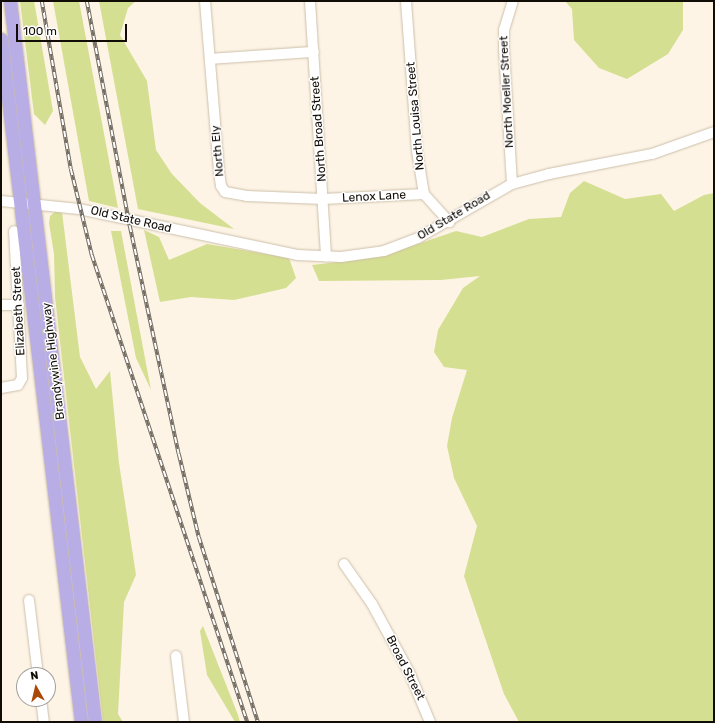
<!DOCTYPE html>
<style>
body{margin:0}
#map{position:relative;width:715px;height:723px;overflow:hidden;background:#fdf4e6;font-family:Rubik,sans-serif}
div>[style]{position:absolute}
.green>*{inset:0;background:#d5df91}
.roads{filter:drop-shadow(0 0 1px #cdbfa9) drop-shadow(0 0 1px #cdbfa9)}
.minor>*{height:10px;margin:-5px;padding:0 5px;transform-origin:5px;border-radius:5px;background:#fff}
.major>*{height:13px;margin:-6.5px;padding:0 6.5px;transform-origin:6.5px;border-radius:6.5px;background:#b9ade5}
.rail>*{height:3.5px;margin-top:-1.75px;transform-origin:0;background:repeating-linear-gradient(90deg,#fff 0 6px,#726b62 0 12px);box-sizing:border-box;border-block:1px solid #726b62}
span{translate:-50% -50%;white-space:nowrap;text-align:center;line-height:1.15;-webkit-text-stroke:3px #fff;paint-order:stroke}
.street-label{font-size:12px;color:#110c06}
.frame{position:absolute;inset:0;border:2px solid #110c06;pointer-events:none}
.north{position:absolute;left:16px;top:667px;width:40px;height:40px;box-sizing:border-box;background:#fff;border:1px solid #a09e9b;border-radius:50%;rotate:352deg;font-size:11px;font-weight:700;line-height:16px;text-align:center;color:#110c06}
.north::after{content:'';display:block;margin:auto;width:14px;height:18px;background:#aa4807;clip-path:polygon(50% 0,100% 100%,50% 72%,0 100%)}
.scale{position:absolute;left:16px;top:24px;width:111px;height:18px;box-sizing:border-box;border:2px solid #110c06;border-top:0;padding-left:5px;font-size:12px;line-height:14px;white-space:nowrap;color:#110c06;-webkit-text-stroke:3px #fff;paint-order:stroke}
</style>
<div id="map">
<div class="green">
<i style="clip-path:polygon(20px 1px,34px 1px,53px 111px,45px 125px,34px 114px)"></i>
<i style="clip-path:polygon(53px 1px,79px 1px,118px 208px,89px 201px)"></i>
<i style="clip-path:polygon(99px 1px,136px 1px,128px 8px,120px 35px,147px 81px,156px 150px,172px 174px,200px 203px,234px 229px,138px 209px)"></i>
<i style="clip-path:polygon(565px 1px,683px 1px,683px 30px,668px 54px,627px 79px,599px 68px,574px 40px,572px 9px)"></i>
<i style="clip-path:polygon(584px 181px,625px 199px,661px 194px,674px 211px,704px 195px,714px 193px,714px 722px,519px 722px,504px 694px,464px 576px,477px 526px,454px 478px,447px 446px,452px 418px,467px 370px,444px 367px,434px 352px,438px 330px,463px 288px,480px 276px,441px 280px,319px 281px,312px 265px,357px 260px,400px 250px,456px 231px,482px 237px,529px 219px,561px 217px,570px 193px)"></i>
<i style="clip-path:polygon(56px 211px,62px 212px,80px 357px,96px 389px,110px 371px,119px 463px,136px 575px,124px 602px,118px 714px,123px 722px,103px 722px,55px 297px,54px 254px,49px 223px,50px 216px)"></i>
<i style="clip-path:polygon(144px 230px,159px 237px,169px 260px,207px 244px,289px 258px,296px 278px,286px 288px,234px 300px,191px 297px,160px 302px)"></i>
<i style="clip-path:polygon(111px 231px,121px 231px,151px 390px,136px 358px)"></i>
<i style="clip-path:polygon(203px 626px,238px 715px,240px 722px,235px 722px,207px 675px,200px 631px)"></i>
</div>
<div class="roads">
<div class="minor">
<i style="left:205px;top:1px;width:172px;rotate:85.3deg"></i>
<i style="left:219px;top:172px;width:14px;rotate:82deg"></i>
<i style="left:221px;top:186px;width:7px;rotate:56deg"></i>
<i style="left:225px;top:192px;width:22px;rotate:10deg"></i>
<i style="left:247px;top:196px;width:76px;rotate:2.3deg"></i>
<i style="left:323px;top:199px;width:101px;rotate:-2.8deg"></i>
<i style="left:310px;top:1px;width:256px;rotate:86.4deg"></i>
<i style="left:406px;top:1px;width:150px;rotate:85.8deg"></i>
<i style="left:417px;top:151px;width:44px;rotate:80.8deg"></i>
<i style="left:424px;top:194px;width:38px;rotate:48deg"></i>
<i style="left:210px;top:59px;width:104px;rotate:-3.9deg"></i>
<i style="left:512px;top:184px;width:136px;rotate:-93.4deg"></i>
<i style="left:504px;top:48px;width:18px;rotate:-90deg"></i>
<i style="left:504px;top:30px;width:30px;rotate:-73deg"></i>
<i style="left:1px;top:201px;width:78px;rotate:5.9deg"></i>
<i style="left:79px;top:209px;width:224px;rotate:11.9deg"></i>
<i style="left:298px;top:255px;width:43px;rotate:2.7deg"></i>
<i style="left:341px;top:257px;width:43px;rotate:-7.9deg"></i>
<i style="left:384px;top:251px;width:36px;rotate:-21deg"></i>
<i style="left:418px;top:238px;width:108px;rotate:-29.9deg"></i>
<i style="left:512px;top:184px;width:38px;rotate:-15deg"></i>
<i style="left:549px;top:174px;width:105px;rotate:-11deg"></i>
<i style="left:652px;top:154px;width:66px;rotate:-19.5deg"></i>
<i style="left:1px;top:305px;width:18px"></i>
<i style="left:1px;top:388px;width:17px;rotate:-10deg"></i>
<i style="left:18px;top:385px;width:8px;rotate:-60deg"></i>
<i style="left:22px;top:378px;width:147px;rotate:-93.1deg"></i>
<i style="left:344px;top:564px;width:49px;rotate:55deg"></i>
<i style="left:372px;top:604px;width:77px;rotate:61.4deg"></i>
<i style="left:409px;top:672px;width:54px;rotate:67.2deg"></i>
<i style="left:29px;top:600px;width:76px;rotate:83.2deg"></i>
<i style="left:176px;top:656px;width:66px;rotate:83.1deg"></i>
<i style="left:41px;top:699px;width:23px;rotate:83deg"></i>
</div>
<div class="major">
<i style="left:10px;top:1px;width:726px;rotate:83.28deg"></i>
<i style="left:1px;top:39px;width:688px;rotate:83.32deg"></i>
</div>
</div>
<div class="rail">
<i style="left:42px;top:1px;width:170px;rotate:80.2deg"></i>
<i style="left:71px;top:169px;width:89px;rotate:76.3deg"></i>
<i style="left:92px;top:255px;width:492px;rotate:71.6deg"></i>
<i style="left:87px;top:1px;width:229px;rotate:79.2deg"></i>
<i style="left:130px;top:226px;width:233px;rotate:77.9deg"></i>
<i style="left:179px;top:454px;width:85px;rotate:76.5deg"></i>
<i style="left:199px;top:537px;width:194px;rotate:72.3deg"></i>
</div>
<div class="street-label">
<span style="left:507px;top:92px;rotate:-93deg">North Moeller Street</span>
<span style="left:416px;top:116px;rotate:-95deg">North Louisa Street</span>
<span style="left:319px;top:129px;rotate:-94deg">North Broad Street</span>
<span style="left:218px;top:151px;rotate:-95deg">North Ely</span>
<span style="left:374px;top:197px;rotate:-3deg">Lenox Lane</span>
<span style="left:454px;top:216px;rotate:-31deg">Old State Road</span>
<span style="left:131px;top:220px;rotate:13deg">Old State Road</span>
<span style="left:19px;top:311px;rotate:-93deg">Elizabeth Street</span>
<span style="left:54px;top:361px;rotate:-97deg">Brandywine Highway</span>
<span style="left:405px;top:668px;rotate:63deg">Broad Street</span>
</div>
<div class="frame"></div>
<div class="north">N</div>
<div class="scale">100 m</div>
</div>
